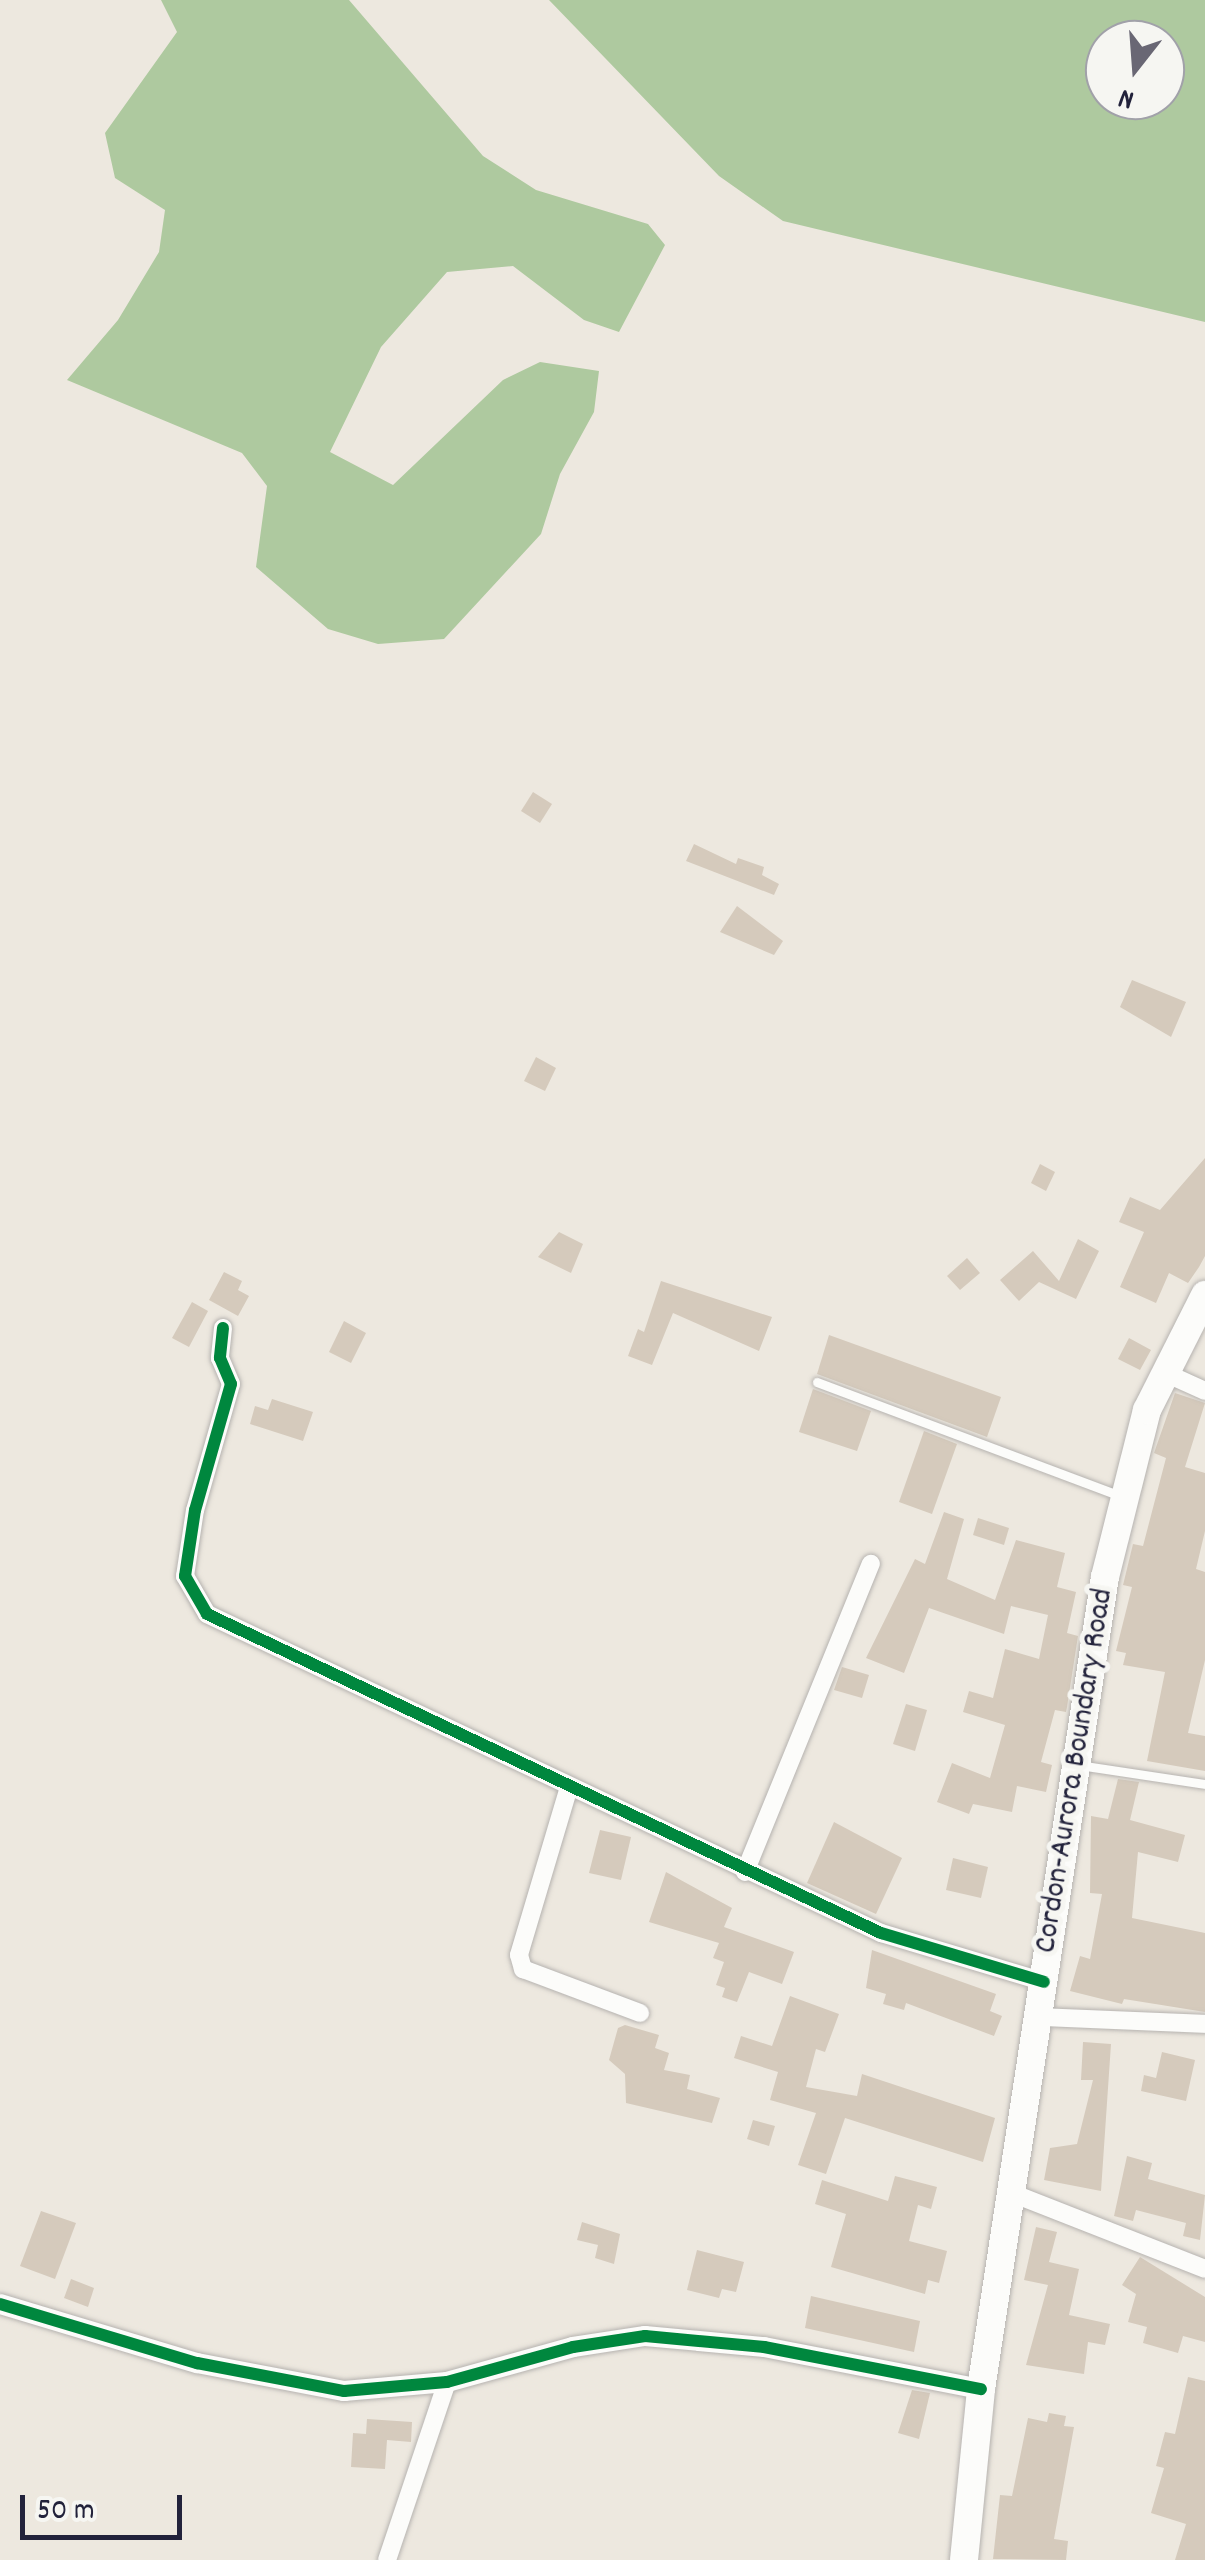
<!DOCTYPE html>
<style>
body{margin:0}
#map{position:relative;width:1205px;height:2560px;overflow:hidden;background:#ede8df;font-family:Dekko,sans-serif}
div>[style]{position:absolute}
.forest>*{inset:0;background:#aec99f}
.building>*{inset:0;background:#d5cabc}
.roads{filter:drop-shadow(0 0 2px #b6b3b0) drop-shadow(0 0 2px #b6b3b0)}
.service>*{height:9px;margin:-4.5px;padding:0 4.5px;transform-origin:4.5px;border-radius:4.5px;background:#fcfcfa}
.minor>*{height:18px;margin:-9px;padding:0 9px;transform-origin:9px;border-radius:9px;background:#fcfcfa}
.tertiary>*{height:20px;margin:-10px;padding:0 10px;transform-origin:10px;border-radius:10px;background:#fcfcfa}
.primary>*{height:28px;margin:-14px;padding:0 14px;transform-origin:14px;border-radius:14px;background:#fcfcfa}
.cycleway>*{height:12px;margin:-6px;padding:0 6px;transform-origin:6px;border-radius:6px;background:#00873e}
span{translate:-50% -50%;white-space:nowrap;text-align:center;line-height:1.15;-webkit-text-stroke:10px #f6f6f2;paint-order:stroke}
.street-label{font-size:32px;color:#22223b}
.north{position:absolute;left:1085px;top:20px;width:100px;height:100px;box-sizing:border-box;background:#f6f6f2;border:2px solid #a1a1a9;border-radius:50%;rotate:197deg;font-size:28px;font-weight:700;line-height:40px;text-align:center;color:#22223b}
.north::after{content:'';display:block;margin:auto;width:35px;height:45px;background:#696774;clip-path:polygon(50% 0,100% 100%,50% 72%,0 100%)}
.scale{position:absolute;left:20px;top:2495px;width:162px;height:45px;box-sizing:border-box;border:5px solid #22223b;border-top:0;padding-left:12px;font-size:30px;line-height:35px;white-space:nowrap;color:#22223b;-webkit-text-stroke:8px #f6f6f2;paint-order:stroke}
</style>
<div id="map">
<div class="forest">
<i style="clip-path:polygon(161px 0,349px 0,483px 156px,536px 190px,648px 224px,665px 245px,619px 332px,584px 320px,513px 266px,447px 272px,381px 347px,330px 452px,393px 485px,503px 380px,540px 362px,599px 371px,594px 412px,560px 474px,541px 534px,444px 639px,378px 644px,328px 629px,256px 567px,267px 486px,242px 453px,67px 380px,118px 320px,159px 252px,165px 210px,115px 178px,105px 133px,177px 32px)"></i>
<i style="clip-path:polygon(evenodd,549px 0,1205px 0,1205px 322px,783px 221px,719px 176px,549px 0,1165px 40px,1165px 100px,1105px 100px,1105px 40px,1165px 40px)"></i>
</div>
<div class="building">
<i style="clip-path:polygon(533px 792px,552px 804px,540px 823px,521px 811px)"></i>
<i style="clip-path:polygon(694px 844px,736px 864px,738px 858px,764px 867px,762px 875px,779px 884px,774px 895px,686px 861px)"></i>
<i style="clip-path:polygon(737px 906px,783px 941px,774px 955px,720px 932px)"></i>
<i style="clip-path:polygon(1132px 980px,1186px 1002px,1171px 1037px,1120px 1007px)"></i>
<i style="clip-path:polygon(536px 1057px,556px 1068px,545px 1091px,524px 1081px)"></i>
<i style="clip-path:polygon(1205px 1158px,1205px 1256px,1199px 1267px,1188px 1283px,1169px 1273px,1156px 1303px,1120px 1287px,1144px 1232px,1119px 1222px,1130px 1197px,1160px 1210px)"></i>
<i style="clip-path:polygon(1040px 1164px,1055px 1172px,1046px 1191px,1031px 1183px)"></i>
<i style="clip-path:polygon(559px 1232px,583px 1244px,571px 1273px,538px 1257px)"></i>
<i style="clip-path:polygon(1078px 1239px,1099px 1251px,1076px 1299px,1039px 1282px,1019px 1301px,1000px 1280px,1033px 1251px,1059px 1281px)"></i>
<i style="clip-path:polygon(967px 1258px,980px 1273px,960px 1290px,947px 1276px)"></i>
<i style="clip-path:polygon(224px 1272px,242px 1281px,238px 1290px,249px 1296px,238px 1316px,209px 1300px)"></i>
<i style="clip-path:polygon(661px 1281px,772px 1317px,759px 1351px,673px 1313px,652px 1365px,628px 1356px,638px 1329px,644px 1332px)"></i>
<i style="clip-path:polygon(192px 1302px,208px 1311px,189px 1347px,172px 1338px)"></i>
<i style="clip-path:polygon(344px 1321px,366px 1333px,351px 1363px,329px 1352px)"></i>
<i style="clip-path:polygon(829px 1335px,1001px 1397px,987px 1437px,817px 1374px)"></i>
<i style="clip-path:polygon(1129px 1338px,1151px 1350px,1140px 1370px,1118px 1359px)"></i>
<i style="clip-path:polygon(813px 1389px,871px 1411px,857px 1451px,799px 1432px)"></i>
<i style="clip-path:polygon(1175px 1393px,1205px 1403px,1185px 1467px,1205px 1473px,1205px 1531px,1196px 1569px,1205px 1572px,1205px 1660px,1188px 1733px,1205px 1736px,1205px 1771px,1147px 1761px,1165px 1672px,1123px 1665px,1126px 1653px,1116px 1651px,1132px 1587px,1123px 1585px,1133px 1544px,1143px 1546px,1166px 1458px,1154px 1453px)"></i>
<i style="clip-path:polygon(272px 1399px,313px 1412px,303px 1441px,250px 1424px,255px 1406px,268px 1410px)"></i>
<i style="clip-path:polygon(924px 1431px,957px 1444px,932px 1514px,899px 1502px)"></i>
<i style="clip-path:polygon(944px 1512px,964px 1519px,947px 1579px,995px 1600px,1016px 1540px,1065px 1553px,1057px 1587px,1076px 1592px,1067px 1633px,1078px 1636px,1067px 1707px,1066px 1712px,1055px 1710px,1041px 1762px,1052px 1765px,1046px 1792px,1017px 1786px,1012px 1812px,973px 1804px,969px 1814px,937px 1802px,952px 1763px,990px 1778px,1005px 1725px,963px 1712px,969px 1691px,993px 1698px,1005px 1649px,1039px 1659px,1048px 1615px,1011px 1606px,1004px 1634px,929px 1608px,904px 1673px,866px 1658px,915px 1559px,925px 1564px)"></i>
<i style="clip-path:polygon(978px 1518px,1009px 1528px,1004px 1545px,973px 1535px)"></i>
<i style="clip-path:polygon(842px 1667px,869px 1675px,862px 1698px,834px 1690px)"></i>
<i style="clip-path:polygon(906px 1704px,927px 1710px,915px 1751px,893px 1744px)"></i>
<i style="clip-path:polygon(1118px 1779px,1139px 1782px,1130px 1820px,1185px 1835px,1178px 1862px,1138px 1852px,1132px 1918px,1205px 1933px,1205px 2012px,1124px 1999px,1122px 2004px,1070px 1991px,1080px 1956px,1090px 1959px,1102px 1894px,1090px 1893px,1091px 1816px,1108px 1819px)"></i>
<i style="clip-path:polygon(834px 1822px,902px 1858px,876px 1914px,807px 1883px)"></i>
<i style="clip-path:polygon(600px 1830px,631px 1837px,621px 1880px,589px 1873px)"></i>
<i style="clip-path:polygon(953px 1858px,988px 1867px,981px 1898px,946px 1890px)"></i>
<i style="clip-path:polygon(666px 1872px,732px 1908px,724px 1927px,794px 1952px,782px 1984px,749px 1972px,737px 2002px,722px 1997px,725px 1988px,716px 1985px,724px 1962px,713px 1958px,719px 1943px,649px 1922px)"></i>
<i style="clip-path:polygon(872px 1950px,996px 1994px,990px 2011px,1002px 2016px,994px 2036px,906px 2003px,904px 2010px,883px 2004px,886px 1994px,866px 1988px)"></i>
<i style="clip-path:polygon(790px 1996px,839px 2014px,825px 2052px,816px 2049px,806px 2087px,857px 2096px,862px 2074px,995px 2118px,983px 2162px,845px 2118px,826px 2174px,798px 2165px,816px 2113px,770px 2100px,778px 2072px,734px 2058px,741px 2036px,772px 2046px)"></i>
<i style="clip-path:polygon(625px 2025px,659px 2035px,655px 2048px,669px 2053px,664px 2070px,690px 2075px,687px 2089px,720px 2098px,712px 2123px,626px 2103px,625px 2074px,609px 2060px,618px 2028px)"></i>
<i style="clip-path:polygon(1083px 2042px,1111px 2044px,1101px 2191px,1044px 2180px,1050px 2148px,1077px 2144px,1093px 2080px,1081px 2080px)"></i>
<i style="clip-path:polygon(1162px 2052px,1195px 2060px,1186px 2101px,1141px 2091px,1144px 2075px,1156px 2078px)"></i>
<i style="clip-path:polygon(753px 2120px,775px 2126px,769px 2146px,747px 2139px)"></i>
<i style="clip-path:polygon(1127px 2156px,1152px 2163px,1148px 2179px,1205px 2195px,1200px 2240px,1183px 2236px,1186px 2223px,1136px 2210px,1133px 2221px,1114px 2216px)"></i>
<i style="clip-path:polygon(895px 2176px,937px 2187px,931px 2209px,918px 2205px,909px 2241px,947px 2251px,939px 2283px,928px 2280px,925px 2294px,831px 2267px,846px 2214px,815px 2204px,822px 2180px,888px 2201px)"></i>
<i style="clip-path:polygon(41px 2211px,76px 2223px,55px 2279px,20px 2266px)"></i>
<i style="clip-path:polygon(582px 2222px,620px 2234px,614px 2264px,595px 2258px,598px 2245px,577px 2240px)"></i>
<i style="clip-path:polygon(1036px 2227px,1057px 2232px,1049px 2262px,1079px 2269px,1069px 2315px,1110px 2324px,1105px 2345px,1088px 2342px,1084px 2374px,1026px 2365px,1048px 2285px,1024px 2280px)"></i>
<i style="clip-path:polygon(697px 2250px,744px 2262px,736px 2292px,722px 2289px,719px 2298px,687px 2290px)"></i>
<i style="clip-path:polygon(1140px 2257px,1205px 2297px,1205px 2342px,1183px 2336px,1178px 2353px,1143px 2343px,1147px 2327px,1128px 2322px,1136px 2294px,1122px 2285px)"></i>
<i style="clip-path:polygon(71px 2279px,94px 2288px,88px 2307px,64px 2298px)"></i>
<i style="clip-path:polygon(811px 2296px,920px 2321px,914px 2352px,805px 2328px)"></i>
<i style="clip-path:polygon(1188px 2377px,1205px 2381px,1205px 2560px,1175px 2560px,1186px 2524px,1151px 2513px,1164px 2468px,1156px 2466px,1165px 2432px,1175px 2434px)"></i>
<i style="clip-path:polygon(912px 2390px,930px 2393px,919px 2439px,898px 2433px)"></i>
<i style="clip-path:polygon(1049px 2413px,1066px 2416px,1064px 2426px,1074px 2427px,1054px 2539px,1068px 2541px,1066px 2560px,993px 2559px,1000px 2495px,1012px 2496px,1028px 2418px,1047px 2422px)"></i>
<i style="clip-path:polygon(367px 2419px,412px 2422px,411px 2442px,387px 2440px,385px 2469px,351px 2467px,353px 2433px,366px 2434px)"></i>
</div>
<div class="roads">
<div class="service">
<i style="left:817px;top:1382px;width:324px;rotate:20.6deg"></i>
<i style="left:1079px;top:1765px;width:127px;rotate:8.6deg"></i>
</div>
<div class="minor">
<i style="left:223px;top:1328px;width:30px;rotate:96deg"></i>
<i style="left:220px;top:1358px;width:28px;rotate:67deg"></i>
<i style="left:231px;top:1384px;width:131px;rotate:105.9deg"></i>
<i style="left:195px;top:1510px;width:67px;rotate:98.6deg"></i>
<i style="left:185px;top:1576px;width:44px;rotate:59.9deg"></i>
<i style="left:207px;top:1614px;width:746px;rotate:25.33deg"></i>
<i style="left:881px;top:1933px;width:170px;rotate:16.7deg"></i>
<i style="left:1163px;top:1372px;width:46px;rotate:24.3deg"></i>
<i style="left:569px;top:1787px;width:175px;rotate:106.6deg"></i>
<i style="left:519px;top:1955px;width:15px;rotate:74deg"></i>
<i style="left:523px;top:1969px;width:125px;rotate:20.6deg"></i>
<i style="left:745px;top:1872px;width:333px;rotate:-67.8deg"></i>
<i style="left:1041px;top:2017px;width:164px;rotate:2.4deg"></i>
<i style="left:1014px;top:2194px;width:205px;rotate:21.4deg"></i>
<i style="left:387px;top:2560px;width:188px;rotate:-71.4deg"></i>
</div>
<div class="tertiary">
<i style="left:0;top:2304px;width:206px;rotate:16.7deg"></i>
<i style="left:197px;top:2363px;width:150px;rotate:10.8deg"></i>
<i style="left:344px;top:2391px;width:103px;rotate:-5deg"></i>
<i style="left:447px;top:2382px;width:131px;rotate:-15.5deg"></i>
<i style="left:573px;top:2347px;width:73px;rotate:-8.7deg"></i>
<i style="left:645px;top:2336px;width:120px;rotate:5.3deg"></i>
<i style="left:764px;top:2347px;width:221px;rotate:11deg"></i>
</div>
<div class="primary">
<i style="left:964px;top:2560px;width:172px;rotate:-84.3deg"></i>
<i style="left:981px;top:2389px;width:821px;rotate:-81.32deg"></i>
<i style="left:1105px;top:1577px;width:172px;rotate:-75.9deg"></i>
<i style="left:1147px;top:1410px;width:129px;rotate:-63.2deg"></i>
</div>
</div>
<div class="cycleway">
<i style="left:223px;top:1328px;width:30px;rotate:96deg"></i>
<i style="left:220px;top:1358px;width:28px;rotate:67deg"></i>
<i style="left:231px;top:1384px;width:131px;rotate:105.9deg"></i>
<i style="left:195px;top:1510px;width:67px;rotate:98.6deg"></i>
<i style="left:185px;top:1576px;width:44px;rotate:59.9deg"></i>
<i style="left:207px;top:1614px;width:746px;rotate:25.33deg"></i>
<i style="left:881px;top:1933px;width:170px;rotate:16.7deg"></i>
<i style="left:0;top:2304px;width:206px;rotate:16.7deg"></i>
<i style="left:197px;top:2363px;width:150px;rotate:10.8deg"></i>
<i style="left:344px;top:2391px;width:103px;rotate:-5deg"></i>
<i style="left:447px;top:2382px;width:131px;rotate:-15.5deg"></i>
<i style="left:573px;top:2347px;width:73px;rotate:-8.7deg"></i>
<i style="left:645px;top:2336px;width:120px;rotate:5.3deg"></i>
<i style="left:764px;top:2347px;width:221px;rotate:11deg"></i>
</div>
<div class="street-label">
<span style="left:1076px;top:1771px;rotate:-81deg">Cordon-Aurora Boundary Road</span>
</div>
<div class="north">N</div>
<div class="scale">50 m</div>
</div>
